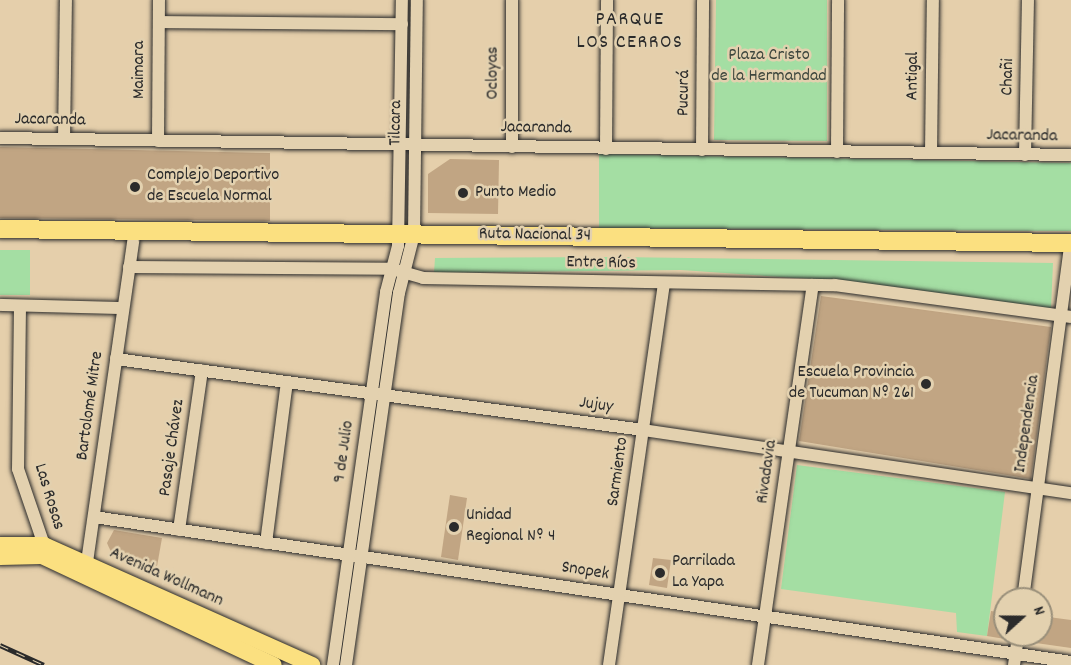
<!DOCTYPE html>
<meta charset="utf-8">
<style>
body{margin:0}
#map{position:relative;width:1071px;height:665px;overflow:hidden;background:#e5cfab;font-family:Dekko,sans-serif}
div>[style]{position:absolute}
.green>*{inset:0;background:#a4dea3}
.building>*{inset:0;background:#c1a583}
.roads{filter:drop-shadow(0 0 2px #2b2b2b) drop-shadow(0 0 2px #2b2b2b)}
.minor>*{height:12px;margin:-6px;padding:0 6px;transform-origin:6px;border-radius:6px;background:#e3d1af}
.major>*{height:16px;margin:-8px;padding:0 8px;transform-origin:8px;border-radius:8px;background:#fbe080}
.highway>*{height:18px;margin:-9px;padding:0 9px;transform-origin:9px;border-radius:9px;background:#fbe080}
.rail>*{height:5px;margin-top:-2.5px;transform-origin:0;background:repeating-linear-gradient(90deg,#e3d1af 0 9px,#2b2b2b 0 18px);box-sizing:border-box;border-block:2px solid #2b2b2b}
.dots>*{width:16px;height:16px;translate:-50% -50%;box-sizing:border-box;border:3px solid #e3d1af;border-radius:50%}
span{translate:-50% -50%;white-space:nowrap;text-align:center;line-height:1.15;-webkit-text-stroke:5px #e3d1af;paint-order:stroke}
.park-label{font-size:18px;color:#3d463d}
.street-label{font-size:18px;color:#2b2b2b}
.poi-label{font-size:18px;color:#2b2b2b}
.left{translate:0 -50%;text-align:left}
.right{translate:-100% -50%;text-align:right}
.neighbourhood-label{font-size:20px;color:#2b2b2b;letter-spacing:1.5px}
.north{position:absolute;left:993px;top:587px;width:60px;height:60px;box-sizing:border-box;background:#e3d1af;border:2px solid #998f7a;border-radius:50%;rotate:69deg;font-size:16px;font-weight:700;line-height:24px;text-align:center;color:#2b2b2b}
.north::after{content:'';display:block;margin:auto;width:21px;height:27px;background:#2b2b2b;clip-path:polygon(50% 0,100% 100%,50% 72%,0 100%)}
</style>
<div id="map">
<div class="green">
<i style="clip-path:polygon(716px 0,827px 0,827px 141px,714px 140px)"></i>
<i style="clip-path:polygon(599px 154px,1071px 163px,1071px 231px,599px 228px)"></i>
<i style="clip-path:polygon(0 250px,30px 250px,30px 295px,0 295px)"></i>
<i style="clip-path:polygon(615px 257px,1053px 263px,1051px 309px,838px 281px,681px 270px,434px 273px,435px 258px)"></i>
<i style="clip-path:polygon(797px 465px,1005px 492px,987px 636px,957px 632px,956px 613px,781px 589px)"></i>
</div>
<div class="building">
<i style="clip-path:polygon(0 147px,270px 153px,270px 221px,0 218px)"></i>
<i style="clip-path:polygon(450px 159px,499px 160px,498px 214px,428px 213px,428px 174px)"></i>
<i style="clip-path:polygon(821px 296px,1051px 327px,1031px 479px,799px 441px)"></i>
<i style="clip-path:polygon(450px 495px,467px 498px,458px 560px,441px 557px)"></i>
<i style="clip-path:polygon(114px 530px,162px 538px,156px 572px,111px 552px,107px 543px)"></i>
<i style="clip-path:polygon(653px 558px,671px 560px,667px 588px,649px 585px)"></i>
<i style="clip-path:polygon(991px 611px,1005px 613px,1005px 639px,987px 636px)"></i>
<i style="clip-path:polygon(1041px 616px,1071px 620px,1071px 648px,1036px 643px,1034px 635px,1041px 635px)"></i>
</div>
<div class="roads">
<div class="minor">
<i style="left:159px;top:22px;width:243px;rotate:0.5deg"></i>
<i style="left:0;top:138px;width:1071px;rotate:0.91deg"></i>
<i style="left:64px;top:139px;width:139px;rotate:-89.2deg"></i>
<i style="left:158px;top:141px;width:141px;rotate:-89.6deg"></i>
<i style="left:512px;top:147px;width:147px;rotate:-90deg"></i>
<i style="left:606px;top:149px;width:149px;rotate:-89.6deg"></i>
<i style="left:702px;top:150px;width:150px;rotate:-89.6deg"></i>
<i style="left:837px;top:152px;width:152px;rotate:-89.6deg"></i>
<i style="left:931px;top:153px;width:153px;rotate:-89.3deg"></i>
<i style="left:1025px;top:155px;width:155px;rotate:-88.9deg"></i>
<i style="left:129px;top:267px;width:263px;rotate:0.4deg"></i>
<i style="left:392px;top:269px;width:32px;rotate:16deg"></i>
<i style="left:423px;top:278px;width:412px;rotate:1deg"></i>
<i style="left:835px;top:285px;width:238px;rotate:7.7deg"></i>
<i style="left:0;top:305px;width:123px;rotate:1.4deg"></i>
<i style="left:20px;top:306px;width:163px;rotate:90.7deg"></i>
<i style="left:18px;top:469px;width:80px;rotate:71.1deg"></i>
<i style="left:44px;top:545px;width:7px;rotate:98deg"></i>
<i style="left:116px;top:359px;width:532px;rotate:7.67deg"></i>
<i style="left:643px;top:430px;width:433px;rotate:8.4deg"></i>
<i style="left:94px;top:517px;width:988px;rotate:8.44deg"></i>
<i style="left:179px;top:530px;width:161px;rotate:-81.8deg"></i>
<i style="left:266px;top:543px;width:162px;rotate:-82.6deg"></i>
<i style="left:86px;top:569px;width:331px;rotate:-81.8deg"></i>
<i style="left:1023px;top:599px;width:349px;rotate:-82.4deg"></i>
<i style="left:333px;top:665px;width:377px;rotate:-81.9deg"></i>
<i style="left:386px;top:292px;width:48px;rotate:-75.4deg"></i>
<i style="left:398px;top:246px;width:246px;rotate:-89.1deg"></i>
<i style="left:346px;top:665px;width:376px;rotate:-81.9deg"></i>
<i style="left:399px;top:293px;width:61px;rotate:-75.7deg"></i>
<i style="left:414px;top:234px;width:234px;rotate:-89.3deg"></i>
<i style="left:609px;top:665px;width:385px;rotate:-81.8deg"></i>
<i style="left:758px;top:665px;width:384px;rotate:-81.8deg"></i>
<i style="left:1014px;top:665px;width:30px;rotate:-82deg"></i>
</div>
<div class="major">
<i style="left:0;top:545px;width:44px"></i>
<i style="left:44px;top:545px;width:294px;rotate:24.1deg"></i>
<i style="left:0;top:557px;width:42px;rotate:-1.4deg"></i>
<i style="left:42px;top:556px;width:256px;rotate:25.2deg"></i>
</div>
<div class="highway">
<i style="left:0;top:229px;width:1071px;rotate:0.75deg"></i>
</div>
</div>
<div class="rail">
<i style="left:0;top:645px;width:48px;rotate:24.4deg"></i>
</div>
<div class="dots">
<i style="left:135px;top:187px;background:#2b2b2b"></i>
<i style="left:463px;top:193px;background:#2b2b2b"></i>
<i style="left:926px;top:384px;background:#2b2b2b"></i>
<i style="left:454px;top:527px;background:#2b2b2b"></i>
<i style="left:660px;top:573px;background:#2b2b2b"></i>
</div>
<div class="park-label">
<span style="left:769px;top:67px">Plaza Cristo<br>de la Hermandad</span>
</div>
<div class="street-label">
<span style="left:140px;top:70px;rotate:-90deg">Maimara</span>
<span style="left:494px;top:73px;rotate:-90deg">Ocloyas</span>
<span style="left:914px;top:76px;rotate:-89deg">Antigal</span>
<span style="left:1009px;top:77px;rotate:-89deg">Chañi</span>
<span style="left:685px;top:93px;rotate:-89deg">Pucurá</span>
<span style="left:50px;top:121px;rotate:1deg">Jacaranda</span>
<span style="left:397px;top:123px;rotate:-89deg">Tilcara</span>
<span style="left:536px;top:129px;rotate:1deg">Jacaranda</span>
<span style="left:1022px;top:137px;rotate:1deg">Jacaranda</span>
<span style="left:535px;top:236px;rotate:1deg">Ruta Nacional 34</span>
<span style="left:601px;top:264px;rotate:1deg">Entre Ríos</span>
<span style="left:91px;top:406px;rotate:-82deg">Bartolomé Mitre</span>
<span style="left:596px;top:406px;rotate:8deg">Jujuy</span>
<span style="left:1028px;top:424px;rotate:-82deg">Independencia</span>
<span style="left:173px;top:448px;rotate:-82deg">Pasaje Chávez</span>
<span style="left:345px;top:452px;rotate:-82deg">9 de Julio</span>
<span style="left:619px;top:472px;rotate:-82deg">Sarmiento</span>
<span style="left:768px;top:472px;rotate:-82deg">Rivadavia</span>
<span style="left:48px;top:497px;rotate:73deg">Las Rosas</span>
<span style="left:585px;top:572px;rotate:9deg">Snopek</span>
<span style="left:166px;top:578px;rotate:24deg">Avenida Wollmann</span>
</div>
<div class="poi-label">
<span class="left" style="left:147px;top:187px">Complejo Deportivo<br>de Escuela Normal</span>
<span class="left" style="left:475px;top:193px">Punto Medio</span>
<span class="right" style="left:914px;top:384px">Escuela Provincia<br>de Tucuman Nº 261</span>
<span class="left" style="left:466px;top:527px">Unidad<br>Regional Nº 4</span>
<span class="left" style="left:672px;top:573px">Parrilada<br>La Yapa</span>
</div>
<div class="neighbourhood-label">
<span style="left:630px;top:32px">PARQUE<br>LOS CERROS</span>
</div>
<div class="north">N</div>
</div>
